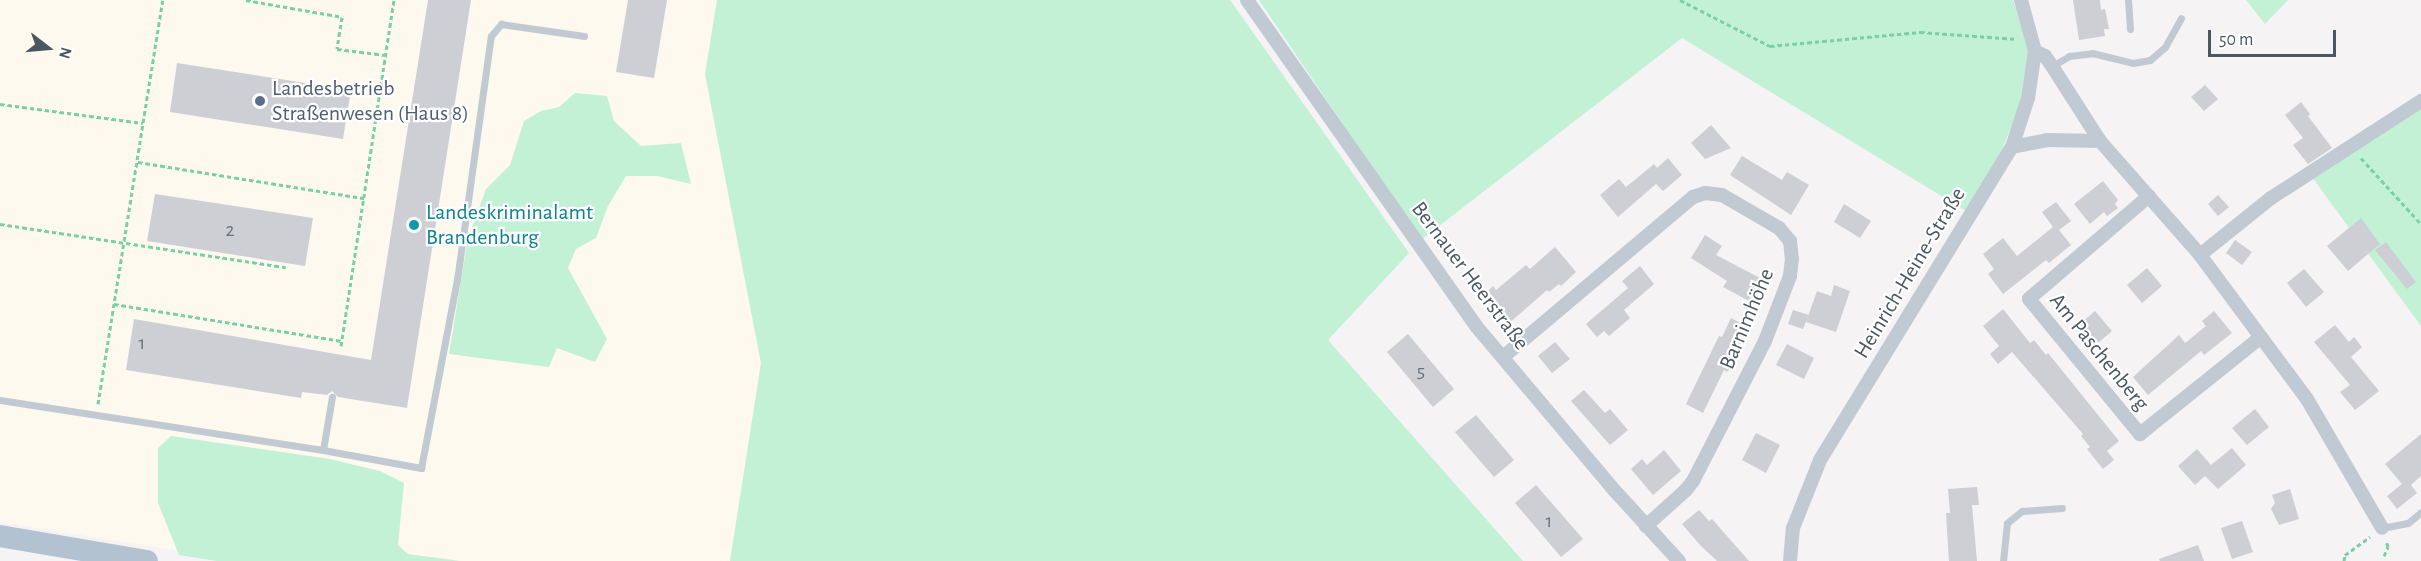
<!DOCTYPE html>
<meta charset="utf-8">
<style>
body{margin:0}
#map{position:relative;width:2421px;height:561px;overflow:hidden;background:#f5f3f3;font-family:"Alegreya Sans",sans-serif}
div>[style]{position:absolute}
.commercial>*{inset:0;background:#fdf9ef}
.green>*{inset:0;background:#c3f1d5}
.building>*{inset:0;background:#cdcfd5}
.path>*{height:3px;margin-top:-1.5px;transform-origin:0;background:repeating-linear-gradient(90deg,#7ad0a6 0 4.5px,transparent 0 7.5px)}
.service>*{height:7px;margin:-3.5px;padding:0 3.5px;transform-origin:3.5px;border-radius:3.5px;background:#c1cad2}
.minor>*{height:14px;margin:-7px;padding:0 7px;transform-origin:7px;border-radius:7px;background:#c1cad2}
.primary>*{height:22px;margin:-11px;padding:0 11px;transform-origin:11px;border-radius:11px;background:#b3c2d1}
.dots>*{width:16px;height:16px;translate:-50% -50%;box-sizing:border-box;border:3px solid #fff;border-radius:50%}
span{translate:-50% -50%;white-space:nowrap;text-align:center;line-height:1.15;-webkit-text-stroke:4.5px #fff;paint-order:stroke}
.number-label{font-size:20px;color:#6b747e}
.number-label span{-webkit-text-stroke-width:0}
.service-label{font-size:22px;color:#4e5e75}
.left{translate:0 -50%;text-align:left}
.culture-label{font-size:22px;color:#0d838f}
.street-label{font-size:22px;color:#4a5661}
.north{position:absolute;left:18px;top:18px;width:60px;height:60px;-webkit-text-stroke:4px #fff;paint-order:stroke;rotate:106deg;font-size:16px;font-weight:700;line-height:24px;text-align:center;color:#4a5661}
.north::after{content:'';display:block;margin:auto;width:21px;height:27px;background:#4a5661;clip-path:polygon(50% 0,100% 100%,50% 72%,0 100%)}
.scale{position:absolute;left:2208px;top:30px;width:128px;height:27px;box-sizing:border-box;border:3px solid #4a5661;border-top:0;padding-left:8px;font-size:18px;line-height:21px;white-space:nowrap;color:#4a5661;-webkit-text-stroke:4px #fff;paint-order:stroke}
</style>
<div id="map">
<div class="commercial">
<i style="clip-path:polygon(0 0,717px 0,705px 74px,761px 363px,730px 561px,241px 561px,0 522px)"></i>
</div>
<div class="green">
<i style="clip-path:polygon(717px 0,1230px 0,1409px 253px,1328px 340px,1523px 561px,730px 561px,761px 363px,705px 74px)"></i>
<i style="clip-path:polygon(1259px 0,2013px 0,2029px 49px,2019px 106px,2002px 150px,1966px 211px,1682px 38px,1421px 240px)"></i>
<i style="clip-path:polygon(2246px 0,2288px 0,2265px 24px)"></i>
<i style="clip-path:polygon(575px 93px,607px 96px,614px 121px,641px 146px,681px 143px,691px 184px,657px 176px,626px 176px,608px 206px,596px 238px,576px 249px,568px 268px,607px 339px,595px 362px,557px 348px,549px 367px,449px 354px,468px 238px,486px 189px,510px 165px,524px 121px,541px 111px,559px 107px)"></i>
<i style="clip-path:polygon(2421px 105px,2421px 326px,2312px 177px)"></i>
<i style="clip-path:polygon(171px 436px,330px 459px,380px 471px,404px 483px,398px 545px,408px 554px,460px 561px,217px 561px,179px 555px,158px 503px,158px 448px)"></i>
</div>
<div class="building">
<i style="clip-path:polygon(428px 0,471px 0,407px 408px,338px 397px,332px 391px,327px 395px,302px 392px,301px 398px,126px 370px,134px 319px,371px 360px)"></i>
<i style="clip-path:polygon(628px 0,667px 0,654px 78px,616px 72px)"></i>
<i style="clip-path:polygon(2073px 0,2100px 0,2101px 10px,2105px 9px,2109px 29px,2104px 29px,2105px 36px,2079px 40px)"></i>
<i style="clip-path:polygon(177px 63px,351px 90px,343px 139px,170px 112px)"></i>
<i style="clip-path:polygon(2205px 85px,2218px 99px,2204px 111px,2191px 97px)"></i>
<i style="clip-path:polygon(2301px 102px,2310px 114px,2308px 116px,2332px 148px,2308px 164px,2293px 145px,2303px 138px,2285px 115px)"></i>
<i style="clip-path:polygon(1711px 125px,1731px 148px,1705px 159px,1691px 143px)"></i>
<i style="clip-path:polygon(1742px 156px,1782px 180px,1787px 172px,1809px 185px,1791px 215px,1730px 175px)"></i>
<i style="clip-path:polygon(1668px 158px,1682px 175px,1663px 191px,1656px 184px,1618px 217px,1600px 195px,1619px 179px,1626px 187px,1654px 164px,1657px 168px)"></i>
<i style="clip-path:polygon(2103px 181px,2118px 200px,2115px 204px,2118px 208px,2107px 216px,2104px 212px,2090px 224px,2074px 204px)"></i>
<i style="clip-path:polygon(155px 194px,313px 218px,305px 266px,147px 241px)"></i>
<i style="clip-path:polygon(2218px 195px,2229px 207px,2218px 216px,2208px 204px)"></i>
<i style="clip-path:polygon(2056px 202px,2071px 221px,2059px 230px,2071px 245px,2049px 263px,2046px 260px,2003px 294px,1988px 274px,1994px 269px,1983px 254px,2003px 238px,2017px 256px,2053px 227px,2042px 212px)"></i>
<i style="clip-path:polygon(1844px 204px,1871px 221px,1860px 238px,1834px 222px)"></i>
<i style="clip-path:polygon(2361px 218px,2380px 244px,2348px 271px,2327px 246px)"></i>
<i style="clip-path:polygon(1705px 235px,1722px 246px,1716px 255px,1760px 278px,1749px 301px,1723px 287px,1727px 281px,1691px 258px)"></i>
<i style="clip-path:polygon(2235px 240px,2252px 252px,2242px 265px,2226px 253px)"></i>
<i style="clip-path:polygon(2386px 242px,2416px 282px,2407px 289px,2375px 250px)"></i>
<i style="clip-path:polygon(1555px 247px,1576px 272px,1561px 286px,1559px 284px,1549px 292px,1547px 290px,1507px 325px,1483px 296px,1493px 286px,1496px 290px,1526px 265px,1530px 269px)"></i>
<i style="clip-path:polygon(1640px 266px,1654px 284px,1624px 310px,1630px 318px,1609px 336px,1604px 331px,1597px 337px,1586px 324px,1628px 288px,1622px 281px)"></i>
<i style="clip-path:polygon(2147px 268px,2162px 286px,2142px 303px,2127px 285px)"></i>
<i style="clip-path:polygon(2304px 269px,2324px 292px,2306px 307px,2287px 283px)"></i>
<i style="clip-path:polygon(1834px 285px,1850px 291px,1836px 332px,1806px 322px,1817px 291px,1831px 296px)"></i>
<i style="clip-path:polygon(2003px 309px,2030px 343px,2034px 340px,2046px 355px,2048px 353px,2119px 441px,2107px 451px,2114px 460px,2103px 469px,2087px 449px,2090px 447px,2081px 436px,2083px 434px,2012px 352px,1998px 364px,1990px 354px,1999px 346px,1983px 326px)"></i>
<i style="clip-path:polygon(1793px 310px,1809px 315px,1803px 329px,1788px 324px)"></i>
<i style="clip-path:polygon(2095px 311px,2112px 331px,2092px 348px,2075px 328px)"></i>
<i style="clip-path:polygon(2214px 311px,2232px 333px,2204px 355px,2201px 351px,2148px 395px,2133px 377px,2179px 335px,2185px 343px,2206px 326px,2202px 321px)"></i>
<i style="clip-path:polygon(1731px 318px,1748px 327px,1728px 372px,1724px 370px,1703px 413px,1686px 404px,1719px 336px,1722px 337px)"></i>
<i style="clip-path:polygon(2335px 325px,2349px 342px,2354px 337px,2362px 347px,2351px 357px,2379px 391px,2355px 410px,2340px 392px,2350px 385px,2314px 342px)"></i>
<i style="clip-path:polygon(1408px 334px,1454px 389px,1433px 407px,1387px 352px)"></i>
<i style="clip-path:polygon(1555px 342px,1570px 359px,1552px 373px,1538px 356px)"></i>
<i style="clip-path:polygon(1787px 344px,1814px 358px,1804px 379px,1776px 365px)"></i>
<i style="clip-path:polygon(1584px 390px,1605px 413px,1610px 409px,1628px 430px,1610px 445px,1571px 401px)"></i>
<i style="clip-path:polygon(2255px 409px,2269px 427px,2247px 445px,2232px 428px)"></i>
<i style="clip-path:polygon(1476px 415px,1514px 460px,1494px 477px,1455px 432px)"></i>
<i style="clip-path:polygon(1756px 433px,1780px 445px,1766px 473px,1742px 460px)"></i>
<i style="clip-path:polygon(2421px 434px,2421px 476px,2411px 485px,2417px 493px,2397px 509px,2387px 496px,2402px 484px,2385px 464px)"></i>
<i style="clip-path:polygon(2232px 448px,2246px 465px,2218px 489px,2205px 476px,2195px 485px,2178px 466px,2197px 449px,2211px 465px)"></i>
<i style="clip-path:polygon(1664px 450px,1681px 471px,1653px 495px,1631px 469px,1642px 459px,1647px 465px)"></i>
<i style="clip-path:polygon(1536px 485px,1583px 539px,1561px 557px,1515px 503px)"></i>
<i style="clip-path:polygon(1977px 487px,1979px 505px,1972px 505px,1977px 561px,1949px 561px,1946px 513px,1950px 513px,1948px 489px)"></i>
<i style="clip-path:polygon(2290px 489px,2299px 519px,2279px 525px,2271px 509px,2275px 503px,2272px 495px)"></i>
<i style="clip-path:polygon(1699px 510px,1709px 521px,1712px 519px,1749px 561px,1717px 561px,1700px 545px,1682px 524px)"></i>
<i style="clip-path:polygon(2242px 521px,2253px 552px,2232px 559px,2221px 528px)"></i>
<i style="clip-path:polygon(2198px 545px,2204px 561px,2160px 561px,2159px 559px)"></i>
</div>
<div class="path">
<i style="left:246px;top:0;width:97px;rotate:10deg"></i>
<i style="left:342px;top:17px;width:32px;rotate:99deg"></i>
<i style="left:337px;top:49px;width:49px;rotate:7deg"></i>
<i style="left:1680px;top:0;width:101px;rotate:27.1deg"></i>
<i style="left:1770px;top:46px;width:151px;rotate:-5.3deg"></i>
<i style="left:1920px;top:32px;width:97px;rotate:4.1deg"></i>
<i style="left:0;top:104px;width:144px;rotate:7.6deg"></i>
<i style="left:2361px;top:158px;width:89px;rotate:47.7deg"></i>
<i style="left:138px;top:162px;width:229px;rotate:9.1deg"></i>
<i style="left:0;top:224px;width:289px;rotate:8.6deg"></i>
<i style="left:114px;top:304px;width:231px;rotate:9.2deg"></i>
<i style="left:341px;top:346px;width:350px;rotate:-81.3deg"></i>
<i style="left:98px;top:404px;width:409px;rotate:-80.9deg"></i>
<i style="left:2384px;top:556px;width:10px;rotate:-66deg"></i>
<i style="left:2388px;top:547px;width:7px;rotate:-106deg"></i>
<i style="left:2344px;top:561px;width:6px;rotate:-81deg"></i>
<i style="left:2345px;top:555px;width:31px;rotate:-36deg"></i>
</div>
<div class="service">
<i style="left:2128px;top:0;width:29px;rotate:86deg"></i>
<i style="left:2052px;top:66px;width:20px;rotate:-30deg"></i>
<i style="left:2069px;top:56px;width:23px;rotate:-7deg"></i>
<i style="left:2092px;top:53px;width:42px;rotate:13.7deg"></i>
<i style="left:2133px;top:63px;width:17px;rotate:-10deg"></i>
<i style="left:2150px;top:60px;width:20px;rotate:-41deg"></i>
<i style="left:2165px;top:47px;width:33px;rotate:-61deg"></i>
<i style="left:0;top:400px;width:327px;rotate:8.8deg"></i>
<i style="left:323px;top:450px;width:100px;rotate:10.4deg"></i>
<i style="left:421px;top:468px;width:191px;rotate:-79.2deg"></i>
<i style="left:457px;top:280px;width:246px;rotate:-82.1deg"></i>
<i style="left:491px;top:36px;width:16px;rotate:-50deg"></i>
<i style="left:501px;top:24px;width:84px;rotate:8.2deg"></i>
<i style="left:323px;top:450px;width:54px;rotate:-80.4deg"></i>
<i style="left:2382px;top:528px;width:26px;rotate:-11deg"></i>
<i style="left:2408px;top:523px;width:17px;rotate:-40deg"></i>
<i style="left:2003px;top:561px;width:38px;rotate:-84deg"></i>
<i style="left:2007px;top:523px;width:19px;rotate:-39deg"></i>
<i style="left:2022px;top:511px;width:40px;rotate:-4.3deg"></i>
</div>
<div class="minor">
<i style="left:1247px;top:0;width:398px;rotate:54.9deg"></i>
<i style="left:1476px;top:326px;width:216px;rotate:49.9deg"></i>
<i style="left:1615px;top:491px;width:95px;rotate:47.6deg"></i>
<i style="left:2035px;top:51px;width:11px;rotate:27deg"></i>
<i style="left:2045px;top:56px;width:12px;rotate:55deg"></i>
<i style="left:2052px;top:66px;width:89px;rotate:57.4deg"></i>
<i style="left:2100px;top:141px;width:152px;rotate:48.7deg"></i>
<i style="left:2200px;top:255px;width:179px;rotate:53.4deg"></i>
<i style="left:2307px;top:399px;width:149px;rotate:59.8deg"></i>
<i style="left:2012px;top:147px;width:36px;rotate:-11deg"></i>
<i style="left:2047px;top:140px;width:53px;rotate:1.1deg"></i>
<i style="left:2149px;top:196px;width:158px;rotate:139.4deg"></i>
<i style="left:2029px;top:299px;width:175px;rotate:50.6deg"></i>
<i style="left:2140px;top:434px;width:155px;rotate:-38.7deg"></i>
<i style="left:2200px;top:255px;width:91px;rotate:-38.8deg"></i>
<i style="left:2271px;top:198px;width:179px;rotate:-32.9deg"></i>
<i style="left:1503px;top:357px;width:248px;rotate:-40.1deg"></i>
<i style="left:1693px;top:197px;width:13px;rotate:-18deg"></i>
<i style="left:1705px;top:193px;width:17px;rotate:7deg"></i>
<i style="left:1722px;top:195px;width:66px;rotate:30.1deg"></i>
<i style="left:1779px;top:228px;width:17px;rotate:50deg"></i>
<i style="left:1790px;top:241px;width:18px;rotate:84deg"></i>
<i style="left:1792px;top:259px;width:17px;rotate:97deg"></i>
<i style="left:1790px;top:276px;width:70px;rotate:111deg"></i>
<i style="left:1765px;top:341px;width:157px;rotate:117.2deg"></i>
<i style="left:1693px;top:481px;width:11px;rotate:128deg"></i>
<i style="left:1686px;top:490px;width:54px;rotate:138deg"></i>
<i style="left:1790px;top:561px;width:33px;rotate:-85deg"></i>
<i style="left:1793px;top:528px;width:73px;rotate:-68.3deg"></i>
<i style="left:1820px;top:460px;width:367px;rotate:-58.5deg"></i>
<i style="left:2012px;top:147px;width:52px;rotate:-71.9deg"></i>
<i style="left:2028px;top:98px;width:48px;rotate:-81.5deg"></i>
<i style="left:2035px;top:51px;width:53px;rotate:-105.4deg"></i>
</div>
<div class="primary">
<i style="left:0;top:536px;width:149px;rotate:9.7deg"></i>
</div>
<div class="dots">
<i style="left:260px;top:101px;background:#5c6f8a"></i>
<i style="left:414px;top:225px;background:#0f9aa8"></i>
</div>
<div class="number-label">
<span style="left:230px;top:230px">2</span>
<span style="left:142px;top:343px">1</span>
<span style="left:1421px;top:371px">5</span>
<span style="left:1549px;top:521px">1</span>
</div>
<div class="service-label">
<span class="left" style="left:272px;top:101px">Landesbetrieb<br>Straßenwesen (Haus 8)</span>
</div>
<div class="culture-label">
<span class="left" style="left:426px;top:225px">Landeskriminalamt<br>Brandenburg</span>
</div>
<div class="street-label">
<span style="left:1910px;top:273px;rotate:-59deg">Heinrich-Heine-Straße</span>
<span style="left:1470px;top:276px;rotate:53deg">Bernauer Heerstraße</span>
<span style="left:1747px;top:319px;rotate:-67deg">Barnimhöhe</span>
<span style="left:2099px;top:352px;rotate:51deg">Am Paschenberg</span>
</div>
<div class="north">N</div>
<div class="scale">50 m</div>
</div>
